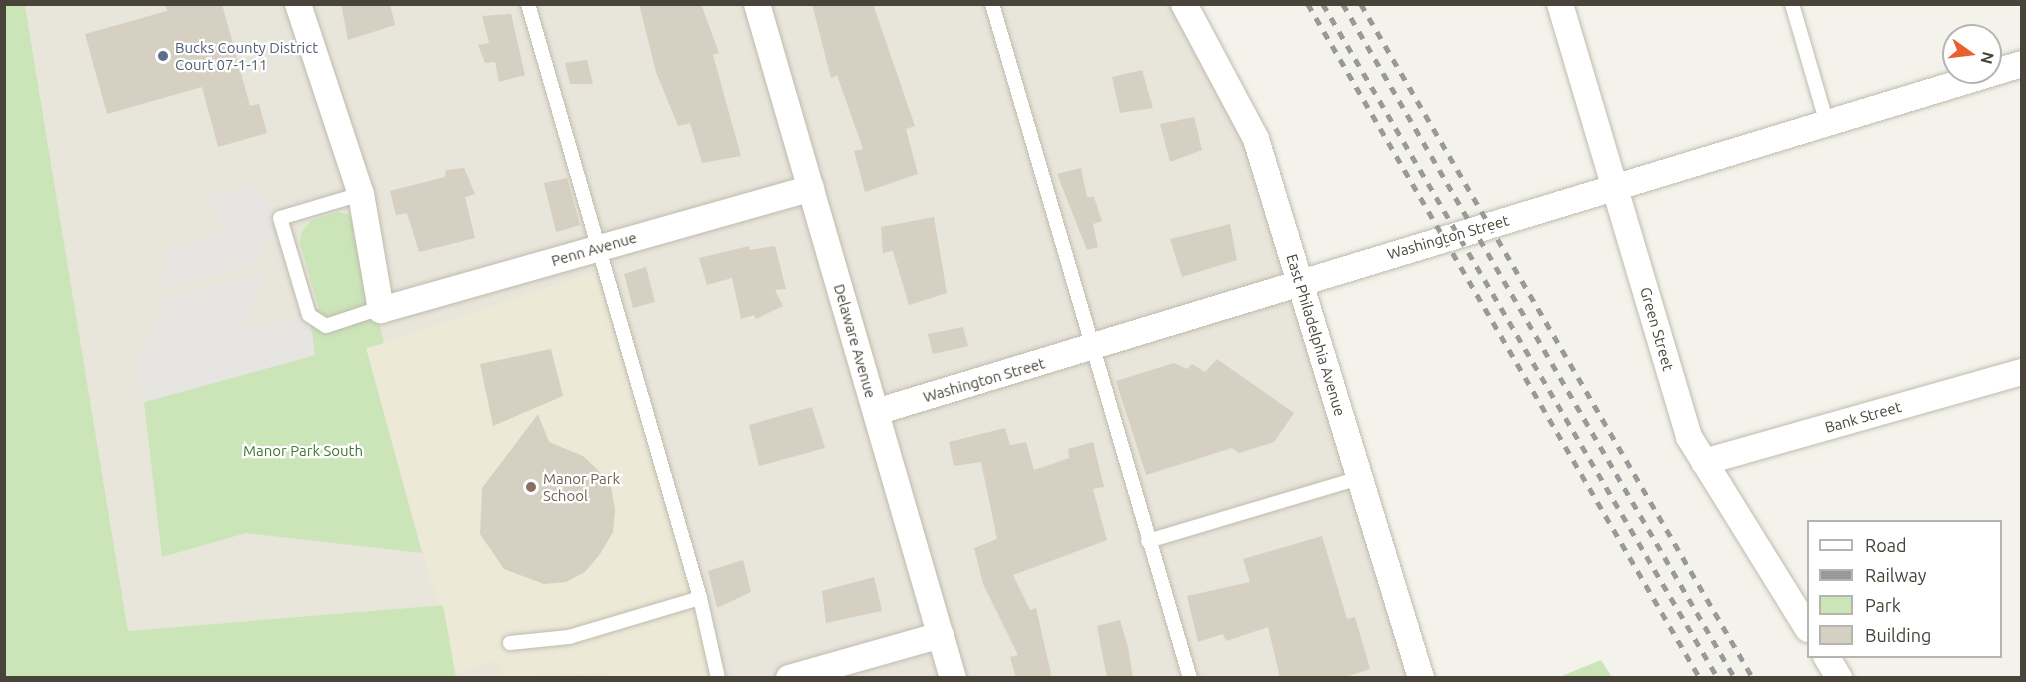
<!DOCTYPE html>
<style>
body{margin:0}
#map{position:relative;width:2026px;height:682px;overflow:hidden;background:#f4f3eb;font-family:Ubuntu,sans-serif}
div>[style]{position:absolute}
.residential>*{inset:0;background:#e8e5da}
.education>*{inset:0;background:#ece9d7}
.green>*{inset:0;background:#cbe5b8}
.parking>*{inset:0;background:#e7e5e2}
.building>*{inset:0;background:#d5d0c2}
.roads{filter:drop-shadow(0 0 2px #bfbbae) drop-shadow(0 0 2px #bfbbae)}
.service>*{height:14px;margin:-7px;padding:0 7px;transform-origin:7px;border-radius:7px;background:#fff}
.minor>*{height:26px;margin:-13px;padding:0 13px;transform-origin:13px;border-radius:13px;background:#fff}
.rail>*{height:4.5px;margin-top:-2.25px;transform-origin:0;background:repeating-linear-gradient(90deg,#999 0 8px,transparent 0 16px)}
.dots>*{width:16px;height:16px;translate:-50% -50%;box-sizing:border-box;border:3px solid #fff;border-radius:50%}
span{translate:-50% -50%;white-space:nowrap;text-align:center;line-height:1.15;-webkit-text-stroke:4.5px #fff;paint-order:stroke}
.service-label{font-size:15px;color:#4e5e75}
.left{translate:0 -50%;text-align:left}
.street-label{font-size:15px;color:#48443a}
.park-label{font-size:15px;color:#437631}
.education-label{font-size:15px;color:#785e54}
.frame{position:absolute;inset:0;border:6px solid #48443a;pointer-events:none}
.legend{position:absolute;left:1807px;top:520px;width:195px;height:138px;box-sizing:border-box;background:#fff;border:2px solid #b6b4b0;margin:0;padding:8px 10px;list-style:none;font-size:18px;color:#48443a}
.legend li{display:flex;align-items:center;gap:12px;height:30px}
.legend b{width:30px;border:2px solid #b6b4b0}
.north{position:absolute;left:1942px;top:24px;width:60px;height:60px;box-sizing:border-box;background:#fff;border:2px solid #b6b4b0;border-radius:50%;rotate:104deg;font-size:16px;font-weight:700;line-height:24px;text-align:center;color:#48443a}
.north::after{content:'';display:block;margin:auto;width:21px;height:27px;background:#e8612f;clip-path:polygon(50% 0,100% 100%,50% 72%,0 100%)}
</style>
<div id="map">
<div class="residential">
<i style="clip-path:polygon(25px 5px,1178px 5px,1236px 95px,1420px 677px,456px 677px,443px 605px,128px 631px)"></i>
</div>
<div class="education">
<i style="clip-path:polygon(596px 271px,686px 574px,711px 677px,606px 678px,606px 673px,503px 677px,497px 660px,457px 674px,366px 348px)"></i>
</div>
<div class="green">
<i style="clip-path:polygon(4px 5px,25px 5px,128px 631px,443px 605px,456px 677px,5px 677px)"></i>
<i style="clip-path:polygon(338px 212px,349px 215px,355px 226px,384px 343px,366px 348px,422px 553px,246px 533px,162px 557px,144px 402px,315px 355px,309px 315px,319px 308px,300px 243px,302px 231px,312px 220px)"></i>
<i style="clip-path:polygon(1601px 660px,1612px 677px,1559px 677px)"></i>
</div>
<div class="parking">
<i style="clip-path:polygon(255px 186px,280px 218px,254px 264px,169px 288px,161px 281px,166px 249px,229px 231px,206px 197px)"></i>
<i style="clip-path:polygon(255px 274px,263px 280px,243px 331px,309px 315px,315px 355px,144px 402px,136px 358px,148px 355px,145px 343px,169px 299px)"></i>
</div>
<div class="building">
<i style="clip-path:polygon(165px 4px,222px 4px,250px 106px,259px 104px,267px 133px,218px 147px,202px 87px,107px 114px,85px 34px,167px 11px)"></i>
<i style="clip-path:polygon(341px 4px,390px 4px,395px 25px,348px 40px)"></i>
<i style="clip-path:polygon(639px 4px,701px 4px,719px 53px,713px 55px,741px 156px,702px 163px,690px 123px,678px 126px,656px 72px)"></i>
<i style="clip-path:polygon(812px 4px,873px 4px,915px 126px,906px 129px,918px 174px,865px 192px,854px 151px,863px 149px,837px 75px,831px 78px)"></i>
<i style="clip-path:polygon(511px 14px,525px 75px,499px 82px,495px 62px,485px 63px,478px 45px,489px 43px,482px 16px)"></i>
<i style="clip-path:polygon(587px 60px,593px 84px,570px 84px,565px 63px)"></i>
<i style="clip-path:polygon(1142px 70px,1153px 108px,1120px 113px,1112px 77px)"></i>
<i style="clip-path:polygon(1194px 117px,1202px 150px,1170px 162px,1160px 124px)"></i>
<i style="clip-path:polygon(464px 168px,475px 194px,465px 197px,475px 238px,419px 252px,407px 213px,396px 215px,390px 191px,445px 177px,446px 170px)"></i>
<i style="clip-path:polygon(1081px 168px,1087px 197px,1094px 197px,1102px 221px,1093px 224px,1098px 247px,1087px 250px,1057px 174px)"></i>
<i style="clip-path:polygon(567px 178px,580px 225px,556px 232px,544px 183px)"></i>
<i style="clip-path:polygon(934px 217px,947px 293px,909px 305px,893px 251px,883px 253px,881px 227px)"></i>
<i style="clip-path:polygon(1230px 224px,1237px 260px,1182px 277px,1170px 239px)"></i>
<i style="clip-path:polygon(749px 246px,750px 250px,775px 246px,786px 289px,775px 290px,783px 306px,756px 319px,754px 315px,741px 319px,732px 278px,707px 285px,699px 258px)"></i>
<i style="clip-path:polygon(646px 267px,655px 302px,633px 308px,624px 274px)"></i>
<i style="clip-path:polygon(963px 327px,968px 346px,933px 354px,928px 334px)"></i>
<i style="clip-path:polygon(551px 349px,563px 396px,493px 426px,480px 364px)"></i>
<i style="clip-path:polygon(1217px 359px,1294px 413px,1274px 442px,1239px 453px,1232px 448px,1146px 475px,1116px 381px,1174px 363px,1187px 369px,1192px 364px,1205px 372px)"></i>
<i style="clip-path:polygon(812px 407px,825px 448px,759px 466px,749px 425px)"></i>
<i style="clip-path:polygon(538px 414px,549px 442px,583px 456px,597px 469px,611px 487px,615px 509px,613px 532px,600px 554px,585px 572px,566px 582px,544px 584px,504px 569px,480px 534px,482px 488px)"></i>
<i style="clip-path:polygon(1005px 428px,1010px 445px,1026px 442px,1034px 470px,1069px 458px,1068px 449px,1093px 442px,1104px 487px,1093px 489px,1107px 540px,1013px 575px,1030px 610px,1036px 608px,1052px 678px,1016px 678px,1010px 657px,1018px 655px,983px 584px,974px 548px,997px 539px,981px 462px,954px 466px,949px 442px)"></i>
<i style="clip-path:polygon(1322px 536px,1347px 619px,1355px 617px,1370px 669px,1342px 678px,1280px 678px,1268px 627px,1226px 641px,1223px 634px,1198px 642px,1187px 596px,1250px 582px,1243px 559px)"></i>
<i style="clip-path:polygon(743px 560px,751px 592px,717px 608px,708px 571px)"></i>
<i style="clip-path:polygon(874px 577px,882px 611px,826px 623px,822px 591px)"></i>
<i style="clip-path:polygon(1120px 620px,1128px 647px,1133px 678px,1107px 678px,1097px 626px)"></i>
</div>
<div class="roads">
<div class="service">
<i style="left:528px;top:4px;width:618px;rotate:73.85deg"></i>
<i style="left:700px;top:598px;width:82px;rotate:77.3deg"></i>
<i style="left:992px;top:4px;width:702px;rotate:73.63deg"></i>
<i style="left:1792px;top:4px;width:125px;rotate:73.7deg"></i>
<i style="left:361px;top:194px;width:84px;rotate:163.5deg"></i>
<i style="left:280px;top:218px;width:101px;rotate:73.4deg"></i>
<i style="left:309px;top:315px;width:20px;rotate:33deg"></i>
<i style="left:326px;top:326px;width:57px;rotate:-18.4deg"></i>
<i style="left:1148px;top:541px;width:221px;rotate:-16.6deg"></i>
<i style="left:510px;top:643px;width:59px;rotate:-5.8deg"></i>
<i style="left:569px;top:637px;width:137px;rotate:-16.6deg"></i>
</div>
<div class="minor">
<i style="left:298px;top:4px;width:200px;rotate:71.7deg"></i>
<i style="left:361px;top:194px;width:118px;rotate:80.2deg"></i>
<i style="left:381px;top:310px;width:447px;rotate:-15.8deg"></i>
<i style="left:757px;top:4px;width:702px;rotate:73.79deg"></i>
<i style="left:1184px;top:4px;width:153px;rotate:61.9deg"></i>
<i style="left:1256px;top:139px;width:564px;rotate:72.98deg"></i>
<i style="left:1560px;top:4px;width:452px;rotate:73.4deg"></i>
<i style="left:1689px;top:437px;width:226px;rotate:58.2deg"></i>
<i style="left:876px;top:412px;width:1198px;rotate:-16.89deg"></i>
<i style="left:1704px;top:462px;width:330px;rotate:-15.8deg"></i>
<i style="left:1826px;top:656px;width:26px;rotate:59deg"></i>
<i style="left:789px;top:678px;width:158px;rotate:-15.8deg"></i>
</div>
</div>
<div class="rail">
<i style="left:1308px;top:4px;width:780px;rotate:59.82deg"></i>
<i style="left:1323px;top:4px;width:781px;rotate:59.63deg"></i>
<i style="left:1343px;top:4px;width:780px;rotate:59.82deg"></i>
<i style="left:1361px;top:4px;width:780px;rotate:59.82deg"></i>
</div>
<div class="dots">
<i style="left:163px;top:56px;background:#5c6f8a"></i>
<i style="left:531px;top:487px;background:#8d6e63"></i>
</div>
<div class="service-label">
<span class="left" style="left:175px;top:56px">Bucks County District<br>Court 07-1-11</span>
</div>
<div class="street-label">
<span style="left:1448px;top:237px;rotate:-16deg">Washington Street</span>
<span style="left:594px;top:249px;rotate:-16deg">Penn Avenue</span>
<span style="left:1657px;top:329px;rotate:74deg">Green Street</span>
<span style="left:1316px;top:335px;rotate:73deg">East Philadelphia Avenue</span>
<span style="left:855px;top:341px;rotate:74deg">Delaware Avenue</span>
<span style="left:984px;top:380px;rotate:-16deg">Washington Street</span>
<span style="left:1863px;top:417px;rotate:-16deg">Bank Street</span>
</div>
<div class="park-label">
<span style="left:303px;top:451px">Manor Park South</span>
</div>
<div class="education-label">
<span class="left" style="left:543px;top:487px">Manor Park<br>School</span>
</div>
<div class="frame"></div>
<ul class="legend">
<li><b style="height:8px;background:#fff"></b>Road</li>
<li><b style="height:8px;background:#999"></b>Railway</li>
<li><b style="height:16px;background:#cbe5b8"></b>Park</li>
<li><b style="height:16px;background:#d5d0c2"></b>Building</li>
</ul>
<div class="north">N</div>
</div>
